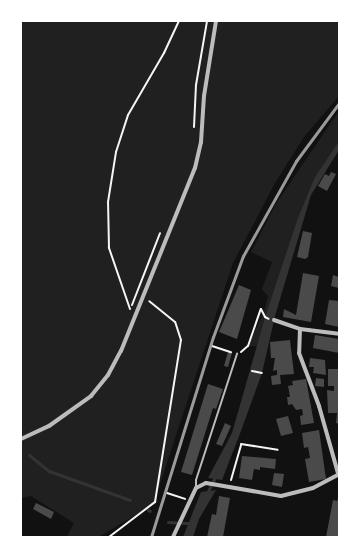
<!DOCTYPE html>
<style>
body{margin:0}
#map{position:relative;width:360px;height:558px;overflow:hidden;background:#111;font-family:Manrope,sans-serif}
div>[style]{position:absolute}
.green>*{inset:0;background:#202020}
.water>*{inset:0;background:#333}
.stream>*{height:3px;margin:-1.5px;padding:0 1.5px;transform-origin:1.5px;border-radius:1.5px;background:#333}
.building>*{inset:0;background:#4a4a4a}
.path>*{height:2px;margin:-1px;padding:0 1px;transform-origin:1px;border-radius:1px;background:#f5f5f5}
.service>*{height:2px;margin:-1px;padding:0 1px;transform-origin:1px;border-radius:1px;background:#bcbcbc}
.minor>*{height:4px;margin:-2px;padding:0 2px;transform-origin:2px;border-radius:2px;background:#bcbcbc}
.rail>*{height:3px;margin:-1.5px;padding:0 1.5px;transform-origin:1.5px;border-radius:1.5px;background:#9a9a9a}
span{translate:-50% -50%;white-space:nowrap;text-align:center;line-height:1.15;-webkit-text-stroke:3px #fff;paint-order:stroke}
.frame{position:absolute;inset:0;border:22px solid #fff;pointer-events:none}
</style>
<div id="map">
<div class="green">
<i style="clip-path:polygon(21px 21px,339px 21px,339px 96px,304px 137px,275px 183px,233px 263px,153px 505px,98px 537px,67px 537px,74px 523px,31px 496px,21px 498px)"></i>
<i style="clip-path:polygon(339px 111px,339px 141px,315px 177px,266px 314px,259px 346px,248px 346px,264px 312px,268px 296px,262px 289px,272px 262px,251px 252px,277px 202px)"></i>
</div>
<div class="water">
<i style="clip-path:polygon(339px 141px,339px 150px,311px 195px,275px 316px,262px 373px,241px 431px,222px 480px,208px 478px,232px 433px,266px 314px,298px 218px,315px 177px)"></i>
<i style="clip-path:polygon(216px 490px,199px 519px,193px 537px,183px 537px,201px 492px)"></i>
</div>
<div class="stream">
<i style="left:29px;top:455px;width:26px;rotate:39deg"></i>
<i style="left:49px;top:471px;width:86px;rotate:19.7deg"></i>
<i style="left:207px;top:493px;width:20px;rotate:-63deg"></i>
<i style="left:148px;top:510px;width:2px;rotate:27deg"></i>
<i style="left:168px;top:522px;width:22px;rotate:3deg"></i>
</div>
<div class="building">
<i style="clip-path:polygon(331px 172px,336px 174px,327px 191px,318px 186px,325px 174px,329px 176px)"></i>
<i style="clip-path:polygon(303px 231px,312px 233px,308px 257px,305px 259px,297px 257px)"></i>
<i style="clip-path:polygon(303px 273px,319px 276px,311px 322px,283px 317px,284px 309px,296px 315px)"></i>
<i style="clip-path:polygon(333px 275px,339px 277px,339px 288px,331px 286px)"></i>
<i style="clip-path:polygon(239px 285px,251px 290px,237px 339px,219px 332px)"></i>
<i style="clip-path:polygon(329px 300px,339px 301px,339px 327px,325px 324px)"></i>
<i style="clip-path:polygon(315px 335px,339px 339px,339px 353px,313px 348px)"></i>
<i style="clip-path:polygon(290px 340px,294px 374px,280px 375px,281px 384px,272px 385px,271px 376px,277px 375px,277px 370px,273px 371px,275px 358px,271px 358px,270px 342px)"></i>
<i style="clip-path:polygon(228px 352px,232px 353px,228px 367px,224px 366px)"></i>
<i style="clip-path:polygon(310px 358px,325px 360px,326px 375px,313px 373px,314px 367px,309px 367px)"></i>
<i style="clip-path:polygon(328px 369px,339px 369px,339px 424px,336px 423px,337px 413px,328px 413px,327px 390px,334px 391px,334px 386px,328px 386px)"></i>
<i style="clip-path:polygon(316px 378px,324px 379px,324px 387px,315px 386px)"></i>
<i style="clip-path:polygon(306px 379px,314px 423px,301px 425px,300px 416px,303px 415px,302px 409px,296px 410px,292px 404px,288px 405px,287px 397px,290px 397px,288px 386px,293px 385px,292px 381px)"></i>
<i style="clip-path:polygon(208px 384px,223px 389px,216px 409px,213px 408px,192px 475px,181px 472px)"></i>
<i style="clip-path:polygon(288px 416px,293px 433px,281px 436px,276px 419px)"></i>
<i style="clip-path:polygon(225px 423px,231px 426px,222px 446px,216px 444px)"></i>
<i style="clip-path:polygon(319px 430px,326px 479px,309px 482px,305px 459px,310px 458px,308px 447px,304px 448px,302px 433px)"></i>
<i style="clip-path:polygon(242px 456px,276px 459px,275px 469px,260px 467px,260px 470px,254px 469px,252px 480px,239px 478px)"></i>
<i style="clip-path:polygon(274px 473px,284px 474px,282px 487px,272px 485px)"></i>
<i style="clip-path:polygon(219px 496px,230px 498px,223px 537px,207px 537px,212px 514px,216px 515px)"></i>
<i style="clip-path:polygon(338px 498px,339px 537px,326px 537px,333px 500px,337px 501px)"></i>
<i style="clip-path:polygon(36px 503px,54px 512px,51px 519px,33px 509px)"></i>
</div>
<div class="path">
<i style="left:194px;top:127px;width:42px;rotate:-87.3deg"></i>
<i style="left:196px;top:85px;width:65px;rotate:-80.2deg"></i>
<i style="left:132px;top:305px;width:77px;rotate:-68.7deg"></i>
<i style="left:130px;top:309px;width:65px;rotate:-109deg"></i>
<i style="left:109px;top:248px;width:46px;rotate:-91.2deg"></i>
<i style="left:108px;top:202px;width:51px;rotate:-80.9deg"></i>
<i style="left:116px;top:152px;width:39px;rotate:-72deg"></i>
<i style="left:128px;top:115px;width:72px;rotate:-59.9deg"></i>
<i style="left:164px;top:53px;width:35px;rotate:-65deg"></i>
<i style="left:212px;top:346px;width:20px;rotate:18deg"></i>
<i style="left:241px;top:352px;width:9px;rotate:-41deg"></i>
<i style="left:248px;top:346px;width:39px;rotate:-71deg"></i>
<i style="left:261px;top:309px;width:9px;rotate:63deg"></i>
<i style="left:265px;top:317px;width:4px;rotate:27deg"></i>
<i style="left:252px;top:371px;width:10px;rotate:11deg"></i>
<i style="left:231px;top:480px;width:37px;rotate:-74deg"></i>
<i style="left:241px;top:444px;width:37px;rotate:9deg"></i>
<i style="left:167px;top:493px;width:19px;rotate:18deg"></i>
<i style="left:109px;top:537px;width:58px;rotate:-37.3deg"></i>
<i style="left:155px;top:502px;width:164px;rotate:-80.9deg"></i>
<i style="left:181px;top:340px;width:19px;rotate:-108deg"></i>
<i style="left:175px;top:322px;width:33px;rotate:-141deg"></i>
</div>
<div class="service">
<i style="left:196px;top:488px;width:8px;rotate:-90deg"></i>
<i style="left:196px;top:480px;width:133px;rotate:-72deg"></i>
</div>
<div class="minor">
<i style="left:274px;top:320px;width:28px;rotate:19deg"></i>
<i style="left:300px;top:329px;width:39px;rotate:7deg"></i>
<i style="left:300px;top:329px;width:24px;rotate:92deg"></i>
<i style="left:299px;top:353px;width:57px;rotate:69.3deg"></i>
<i style="left:319px;top:406px;width:70px;rotate:74.2deg"></i>
<i style="left:21px;top:439px;width:31px;rotate:-25deg"></i>
<i style="left:49px;top:426px;width:52px;rotate:-35.5deg"></i>
<i style="left:91px;top:396px;width:27px;rotate:-51deg"></i>
<i style="left:108px;top:375px;width:27px;rotate:-62deg"></i>
<i style="left:121px;top:351px;width:197px;rotate:-68deg"></i>
<i style="left:195px;top:168px;width:27px;rotate:-77deg"></i>
<i style="left:201px;top:142px;width:46px;rotate:-86.3deg"></i>
<i style="left:204px;top:96px;width:76px;rotate:-80.9deg"></i>
<i style="left:173px;top:537px;width:54px;rotate:-64.9deg"></i>
<i style="left:196px;top:488px;width:11px;rotate:-27deg"></i>
<i style="left:206px;top:483px;width:76px;rotate:9.8deg"></i>
<i style="left:281px;top:496px;width:33px;rotate:-14deg"></i>
<i style="left:313px;top:488px;width:30px;rotate:-28deg"></i>
</div>
<div class="rail">
<i style="left:151px;top:537px;width:209px;rotate:-72.8deg"></i>
<i style="left:213px;top:337px;width:86px;rotate:-69.7deg"></i>
<i style="left:243px;top:256px;width:109px;rotate:-60.8deg"></i>
<i style="left:296px;top:161px;width:72px;rotate:-53.4deg"></i>
</div>
<div class="frame"></div>
</div>
